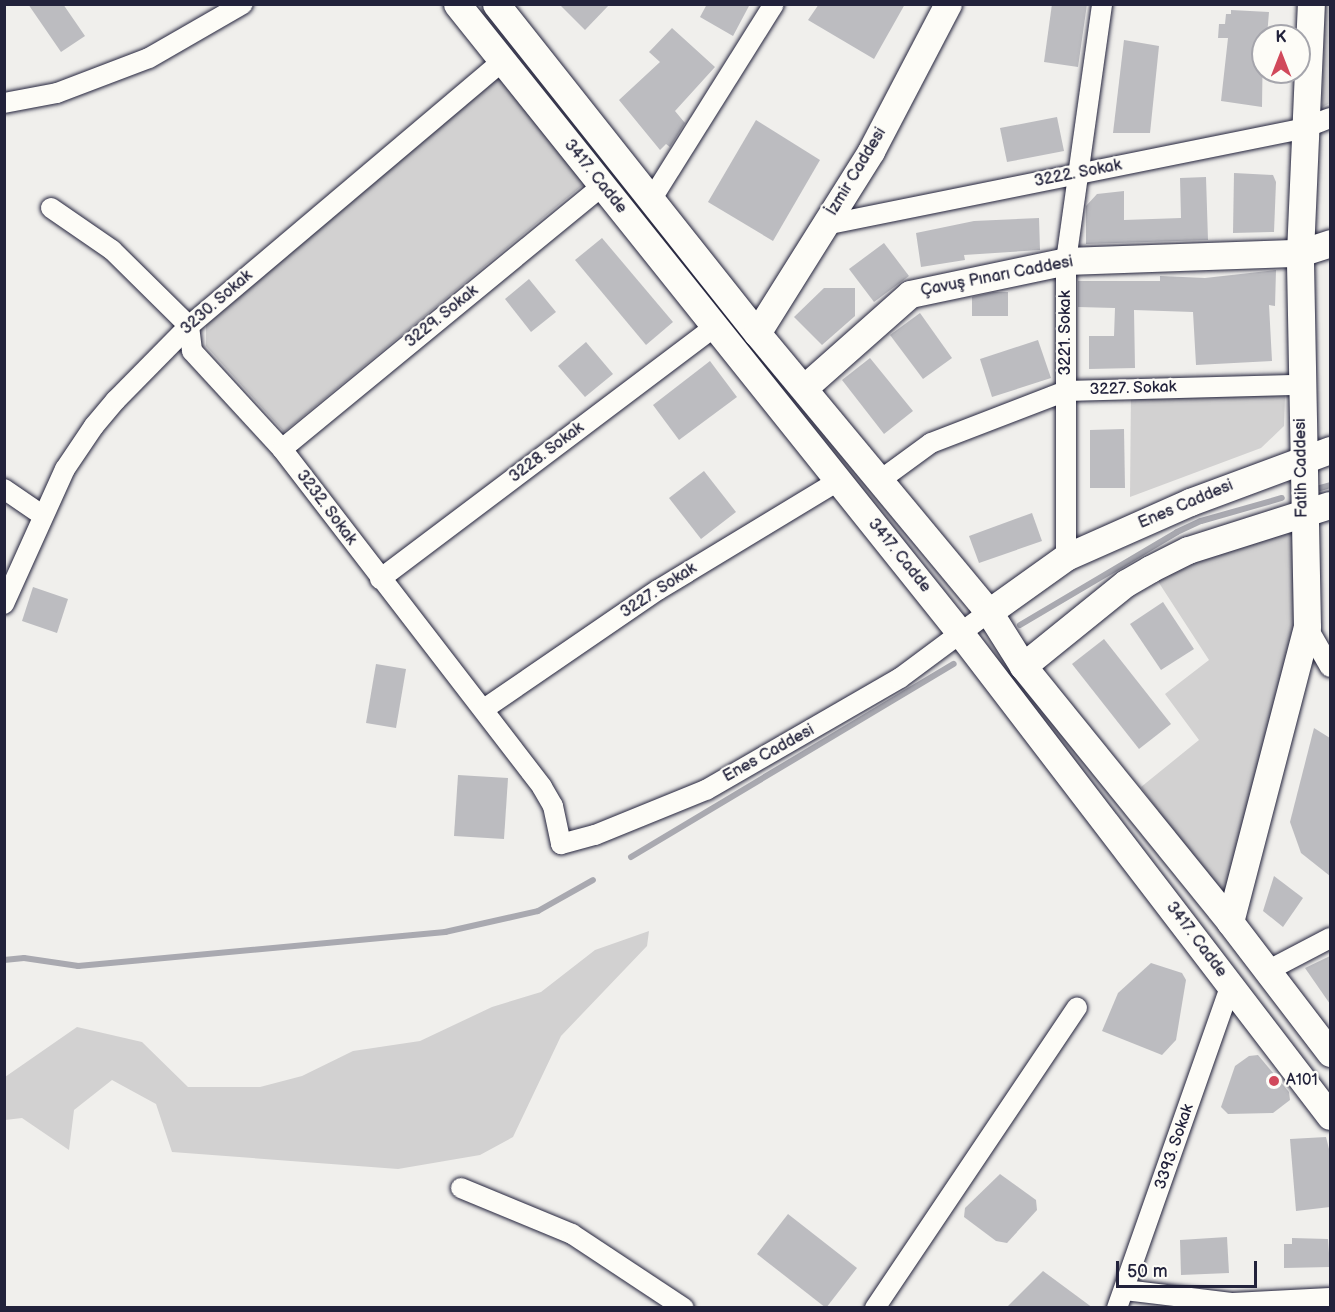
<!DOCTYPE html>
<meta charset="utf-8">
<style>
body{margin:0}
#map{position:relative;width:1335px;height:1312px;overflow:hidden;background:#f0efec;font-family:"Balsamiq Sans",sans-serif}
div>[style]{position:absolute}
.green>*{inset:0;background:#d2d1d1}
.stream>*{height:6px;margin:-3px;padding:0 3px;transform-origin:3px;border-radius:3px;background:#a9a9b0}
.building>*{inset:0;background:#bcbcc0}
.roads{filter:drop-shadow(0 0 2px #22223b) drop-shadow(0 0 2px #22223b)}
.street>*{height:20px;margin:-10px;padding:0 10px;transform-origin:10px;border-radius:10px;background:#fdfcf7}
.secondary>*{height:27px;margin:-13.5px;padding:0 13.5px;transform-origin:13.5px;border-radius:13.5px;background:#fdfcf7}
.dots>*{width:16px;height:16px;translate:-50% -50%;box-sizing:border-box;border:3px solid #fdfcf7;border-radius:50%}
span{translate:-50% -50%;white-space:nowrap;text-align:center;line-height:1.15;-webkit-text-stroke:4.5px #fdfcf7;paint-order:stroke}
.street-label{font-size:16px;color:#22223b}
.poi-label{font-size:16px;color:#22223b}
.left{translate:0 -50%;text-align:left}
.frame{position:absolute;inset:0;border:6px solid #22223b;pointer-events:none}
.north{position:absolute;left:1251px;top:24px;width:60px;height:60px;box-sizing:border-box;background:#fdfcf7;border:2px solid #a5a5ac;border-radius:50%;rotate:0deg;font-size:16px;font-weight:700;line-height:24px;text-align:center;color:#22223b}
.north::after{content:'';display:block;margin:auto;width:21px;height:27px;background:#d1495b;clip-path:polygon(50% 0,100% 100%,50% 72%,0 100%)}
.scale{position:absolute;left:1116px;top:1261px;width:141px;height:27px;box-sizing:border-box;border:3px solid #22223b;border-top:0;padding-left:8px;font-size:18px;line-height:21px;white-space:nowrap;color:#22223b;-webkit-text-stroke:4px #fdfcf7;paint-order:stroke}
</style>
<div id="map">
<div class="green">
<i style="clip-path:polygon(1325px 5px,1330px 5px,1330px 103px,1322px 107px)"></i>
<i style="clip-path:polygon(498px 77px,584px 184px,284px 432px,206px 346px,206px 325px)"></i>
<i style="clip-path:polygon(1131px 389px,1285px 394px,1284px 426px,1261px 448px,1130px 497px)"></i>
<i style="clip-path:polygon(1298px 520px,1300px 629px,1224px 903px,1141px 787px,1199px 740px,1165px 694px,1209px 660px,1150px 569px)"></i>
<i style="clip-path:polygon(649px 931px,647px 946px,561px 1036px,513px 1137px,480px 1155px,398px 1169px,172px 1152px,156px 1104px,112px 1080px,74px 1110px,69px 1150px,22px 1118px,5px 1120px,5px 1077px,77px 1027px,142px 1042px,188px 1087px,260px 1087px,302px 1076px,353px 1051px,420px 1041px,492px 1007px,541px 992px,595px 950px)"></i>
</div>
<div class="stream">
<i style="left:1313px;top:490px;width:18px;rotate:-16deg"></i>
<i style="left:1020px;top:625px;width:182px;rotate:-30.6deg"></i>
<i style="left:1177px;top:532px;width:26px;rotate:-25deg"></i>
<i style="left:1201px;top:521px;width:84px;rotate:-15.9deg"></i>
<i style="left:631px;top:857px;width:376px;rotate:-30.9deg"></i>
<i style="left:4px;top:960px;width:20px;rotate:-6deg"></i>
<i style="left:24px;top:958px;width:55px;rotate:8.4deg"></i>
<i style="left:78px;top:966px;width:369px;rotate:-5.3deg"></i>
<i style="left:445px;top:932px;width:95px;rotate:-12.7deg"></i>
<i style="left:538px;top:911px;width:63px;rotate:-29.4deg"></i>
</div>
<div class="building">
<i style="clip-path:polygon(28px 4px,63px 4px,85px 36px,61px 52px)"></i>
<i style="clip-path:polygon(559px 4px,610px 4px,585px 30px)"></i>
<i style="clip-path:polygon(707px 4px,750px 4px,733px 36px,700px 17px)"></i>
<i style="clip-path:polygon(819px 4px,905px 4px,874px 59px,808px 20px)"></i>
<i style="clip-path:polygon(1052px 4px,1087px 4px,1078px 67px,1044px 62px)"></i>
<i style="clip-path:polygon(1231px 10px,1269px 12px,1267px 36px,1263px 36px,1262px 107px,1221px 101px,1228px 38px,1218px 38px,1219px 24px,1225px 24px,1226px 14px,1231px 14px)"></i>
<i style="clip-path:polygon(672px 28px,715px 67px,675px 111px,685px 123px,670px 147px,666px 144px,660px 150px,619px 100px,660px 62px,649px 52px)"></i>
<i style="clip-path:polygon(1124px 40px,1159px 46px,1150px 133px,1113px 133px)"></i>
<i style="clip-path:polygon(1057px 117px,1064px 151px,1007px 162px,1000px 128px)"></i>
<i style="clip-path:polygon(756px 120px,820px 160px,773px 241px,708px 202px)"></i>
<i style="clip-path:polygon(1234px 173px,1273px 175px,1276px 182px,1274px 232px,1233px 233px)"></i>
<i style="clip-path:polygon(1206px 177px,1208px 240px,1086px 244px,1086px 206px,1097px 194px,1124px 191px,1124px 220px,1181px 218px,1180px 178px)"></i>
<i style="clip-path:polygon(1039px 218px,1040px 250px,964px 255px,965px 260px,921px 267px,916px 233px,974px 221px)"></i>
<i style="clip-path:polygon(602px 238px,673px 322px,646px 345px,575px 260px)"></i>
<i style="clip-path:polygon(884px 243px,909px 276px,874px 302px,849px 269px)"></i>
<i style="clip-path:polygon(1276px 270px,1275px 306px,1269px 305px,1272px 361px,1196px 365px,1193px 312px,1134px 310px,1135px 368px,1089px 369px,1089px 336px,1114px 336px,1115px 308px,1078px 307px,1078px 281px,1160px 281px,1160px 276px,1205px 278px)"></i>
<i style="clip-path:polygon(529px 279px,556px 312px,531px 332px,505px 299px)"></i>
<i style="clip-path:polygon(824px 288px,855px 288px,855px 316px,822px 345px,794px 317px)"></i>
<i style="clip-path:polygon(994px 292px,1008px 292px,1008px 316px,972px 316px,972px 297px)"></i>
<i style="clip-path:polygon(920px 313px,952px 358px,923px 379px,890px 335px)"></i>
<i style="clip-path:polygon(1038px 340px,1051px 378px,992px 397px,980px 359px)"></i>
<i style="clip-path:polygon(586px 342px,613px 374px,585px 397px,558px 366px)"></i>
<i style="clip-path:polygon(870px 358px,913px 411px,884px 434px,842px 380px)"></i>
<i style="clip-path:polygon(710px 361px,737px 397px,679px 440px,653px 405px)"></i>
<i style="clip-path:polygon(1124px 429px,1125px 488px,1090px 488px,1090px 430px)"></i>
<i style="clip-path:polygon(704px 471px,736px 512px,701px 539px,669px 498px)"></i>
<i style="clip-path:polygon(1032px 513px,1042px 541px,979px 563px,969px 536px)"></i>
<i style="clip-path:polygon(33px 587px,68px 599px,57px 633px,22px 621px)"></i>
<i style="clip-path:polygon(1163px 602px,1194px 649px,1161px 670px,1130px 624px)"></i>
<i style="clip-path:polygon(1104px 639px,1171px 724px,1139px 749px,1072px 664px)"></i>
<i style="clip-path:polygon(376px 664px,406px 669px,396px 728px,366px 723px)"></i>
<i style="clip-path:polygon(1314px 728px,1330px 738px,1330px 876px,1301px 853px,1290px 822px)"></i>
<i style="clip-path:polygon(458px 775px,508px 778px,504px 839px,454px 836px)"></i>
<i style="clip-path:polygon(1274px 876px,1303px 898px,1283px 927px,1263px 911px)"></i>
<i style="clip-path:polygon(1330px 956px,1330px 1004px,1305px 968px)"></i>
<i style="clip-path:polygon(1151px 963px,1182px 973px,1186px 980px,1176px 1040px,1162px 1055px,1102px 1031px,1118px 993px)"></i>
<i style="clip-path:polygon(1258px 1055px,1289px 1092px,1290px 1100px,1273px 1113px,1228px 1114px,1221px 1107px,1235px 1066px,1249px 1056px)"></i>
<i style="clip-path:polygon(1326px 1137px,1330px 1153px,1330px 1207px,1296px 1211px,1290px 1139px)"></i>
<i style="clip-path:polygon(1000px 1174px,1036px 1200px,1037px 1210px,1007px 1243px,996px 1241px,964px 1217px,965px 1208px)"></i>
<i style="clip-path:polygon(788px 1214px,857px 1268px,826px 1308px,757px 1254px)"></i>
<i style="clip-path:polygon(1227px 1237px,1229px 1273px,1181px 1275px,1180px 1240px)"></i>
<i style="clip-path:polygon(1292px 1238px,1328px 1239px,1330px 1267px,1284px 1268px,1284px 1244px,1292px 1244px)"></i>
<i style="clip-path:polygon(1043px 1271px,1093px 1308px,1006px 1308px)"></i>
</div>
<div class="roads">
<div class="street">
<i style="left:4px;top:103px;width:54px;rotate:-10.7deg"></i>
<i style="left:57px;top:93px;width:98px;rotate:-20.8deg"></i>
<i style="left:149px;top:58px;width:108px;rotate:-29.9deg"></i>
<i style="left:651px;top:200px;width:231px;rotate:-57.9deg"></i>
<i style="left:51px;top:208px;width:74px;rotate:34.5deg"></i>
<i style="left:112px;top:250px;width:108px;rotate:44.6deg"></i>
<i style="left:189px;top:326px;width:25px;rotate:83deg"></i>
<i style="left:192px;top:351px;width:133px;rotate:47.4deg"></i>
<i style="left:282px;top:449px;width:426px;rotate:52.4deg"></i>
<i style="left:542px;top:787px;width:22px;rotate:60deg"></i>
<i style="left:553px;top:806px;width:39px;rotate:78deg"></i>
<i style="left:561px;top:844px;width:35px;rotate:-15deg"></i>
<i style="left:595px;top:835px;width:120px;rotate:-22.1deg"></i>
<i style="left:706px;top:790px;width:224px;rotate:-30deg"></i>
<i style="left:900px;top:678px;width:111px;rotate:-36.6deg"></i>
<i style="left:825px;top:225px;width:489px;rotate:-11.4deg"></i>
<i style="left:1304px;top:128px;width:28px;rotate:-21deg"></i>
<i style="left:282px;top:449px;width:414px;rotate:-39.4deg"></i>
<i style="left:879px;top:481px;width:64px;rotate:-36.2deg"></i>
<i style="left:931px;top:443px;width:145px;rotate:-21.1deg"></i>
<i style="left:1066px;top:391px;width:235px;rotate:-1.5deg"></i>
<i style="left:4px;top:489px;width:46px;rotate:34.4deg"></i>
<i style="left:1066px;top:557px;width:296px;rotate:-90deg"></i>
<i style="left:1066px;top:261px;width:260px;rotate:-82deg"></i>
<i style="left:380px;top:579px;width:419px;rotate:-37deg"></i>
<i style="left:4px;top:604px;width:148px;rotate:-65.7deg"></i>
<i style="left:65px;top:469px;width:52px;rotate:-56deg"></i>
<i style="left:94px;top:426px;width:34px;rotate:-50deg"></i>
<i style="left:116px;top:400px;width:104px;rotate:-45.4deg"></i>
<i style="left:189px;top:326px;width:411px;rotate:-40.2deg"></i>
<i style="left:1307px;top:627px;width:46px;rotate:60.1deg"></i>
<i style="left:484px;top:709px;width:211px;rotate:-34.4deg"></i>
<i style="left:658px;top:590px;width:210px;rotate:-31.2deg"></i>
<i style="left:1269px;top:970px;width:69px;rotate:-27.7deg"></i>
<i style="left:461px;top:1188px;width:120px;rotate:22.5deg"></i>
<i style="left:572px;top:1234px;width:134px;rotate:33.5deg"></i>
<i style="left:1125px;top:1290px;width:109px;rotate:6.9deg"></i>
<i style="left:1233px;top:1303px;width:97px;rotate:-3deg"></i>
<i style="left:875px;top:1308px;width:362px;rotate:-56.1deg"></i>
<i style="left:1117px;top:1308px;width:343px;rotate:-70.6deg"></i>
</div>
<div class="secondary">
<i style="left:457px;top:4px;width:807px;rotate:51.34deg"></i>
<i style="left:961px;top:634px;width:607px;rotate:52.56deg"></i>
<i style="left:496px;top:4px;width:420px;rotate:51.6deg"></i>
<i style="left:757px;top:333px;width:363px;rotate:50.3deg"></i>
<i style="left:989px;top:612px;width:64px;rotate:57.8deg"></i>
<i style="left:1023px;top:666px;width:329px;rotate:51deg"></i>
<i style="left:1230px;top:922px;width:165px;rotate:52.6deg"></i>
<i style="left:757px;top:333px;width:215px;rotate:-57.9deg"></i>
<i style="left:871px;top:151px;width:166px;rotate:-62.4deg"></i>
<i style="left:805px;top:387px;width:140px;rotate:-41.5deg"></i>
<i style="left:910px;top:294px;width:159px;rotate:-11.9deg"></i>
<i style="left:1066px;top:261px;width:234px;rotate:-2deg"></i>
<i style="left:1300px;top:253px;width:32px;rotate:-18deg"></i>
<i style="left:989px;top:612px;width:95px;rotate:-35.5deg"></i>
<i style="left:1066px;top:557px;width:136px;rotate:-23.9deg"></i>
<i style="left:1190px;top:502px;width:149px;rotate:-20.4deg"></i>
<i style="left:1023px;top:666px;width:132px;rotate:-38.9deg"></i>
<i style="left:1126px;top:583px;width:28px;rotate:-30deg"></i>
<i style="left:1150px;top:569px;width:42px;rotate:-26.6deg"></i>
<i style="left:1188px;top:550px;width:149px;rotate:-17.6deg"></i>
<i style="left:1230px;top:922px;width:305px;rotate:-75.4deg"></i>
<i style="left:1307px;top:627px;width:374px;rotate:-91.1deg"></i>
<i style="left:1300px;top:253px;width:249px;rotate:-87.5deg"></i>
</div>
</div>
<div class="dots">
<i style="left:1274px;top:1081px;background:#d1495b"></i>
</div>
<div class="street-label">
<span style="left:857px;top:172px;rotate:-59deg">İzmir Caddesi</span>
<span style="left:1078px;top:174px;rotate:-11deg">3222. Sokak</span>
<span style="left:595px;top:177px;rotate:51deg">3417. Cadde</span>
<span style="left:997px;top:277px;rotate:-11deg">Çavuş Pınarı Caddesi</span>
<span style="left:217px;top:303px;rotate:-41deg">3230. Sokak</span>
<span style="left:442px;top:317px;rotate:-39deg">3229. Sokak</span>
<span style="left:1066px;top:333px;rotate:-90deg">3221. Sokak</span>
<span style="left:1133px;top:389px;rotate:-2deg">3227. Sokak</span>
<span style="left:547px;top:453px;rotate:-37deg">3228. Sokak</span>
<span style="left:1302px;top:468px;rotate:-91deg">Fatih Caddesi</span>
<span style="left:1186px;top:505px;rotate:-23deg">Enes Caddesi</span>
<span style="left:326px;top:508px;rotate:53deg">3232. Sokak</span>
<span style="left:899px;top:556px;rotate:51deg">3417. Cadde</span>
<span style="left:659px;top:591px;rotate:-33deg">3227. Sokak</span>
<span style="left:769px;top:754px;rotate:-29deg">Enes Caddesi</span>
<span style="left:1196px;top:940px;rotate:53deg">3417. Cadde</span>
<span style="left:1175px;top:1147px;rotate:-71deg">3393. Sokak</span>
</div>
<div class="poi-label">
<span class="left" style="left:1286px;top:1081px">A101</span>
</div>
<div class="frame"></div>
<div class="north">K</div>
<div class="scale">50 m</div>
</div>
